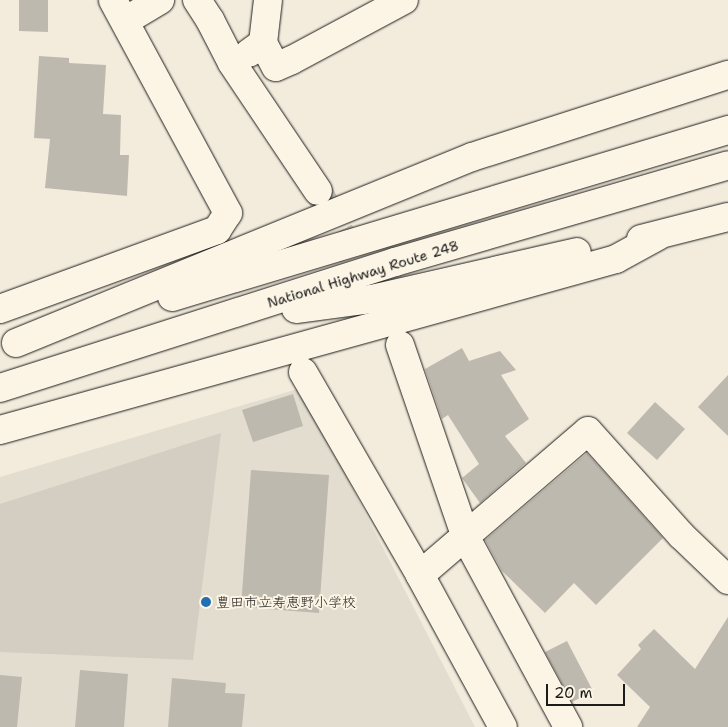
<!DOCTYPE html>
<meta charset="utf-8">
<style>
body{margin:0}
#map{position:relative;width:728px;height:727px;overflow:hidden;background:#f3ecdd;font-family:"Shantell Sans","Klee One",sans-serif}
div>[style]{position:absolute}
.built>*{inset:0;background:#e3ddcf}
.green>*{inset:0;background:#d3cec1}
.building>*{inset:0;background:#beb9ae}
.minor-tunnel>*{height:28px;margin-top:-14px;transform-origin:0;background:repeating-linear-gradient(90deg,#c8c2b6 0 28px,transparent 0 42px)}
.roads{filter:drop-shadow(0 0 1px #1c1c1c) drop-shadow(0 0 1px #1c1c1c)}
.minor>*{height:28px;margin:-14px;padding:0 14px;transform-origin:14px;border-radius:14px;background:#fcf5e5}
.trunk>*{height:28px;margin:-14px;padding:0 14px;transform-origin:14px;border-radius:14px;background:#fcf5e5}
.dots>*{width:14px;height:14px;translate:-50% -50%;box-sizing:border-box;border:2px solid #fcf5e5;border-radius:50%}
span{translate:-50% -50%;white-space:nowrap;text-align:center;line-height:1.15;-webkit-text-stroke:4px #fcf5e5;paint-order:stroke}
.street-label{font-size:14px;color:#1c1c1c}
.poi-label{font-size:14px;color:#1c1c1c}
.left{translate:0 -50%;text-align:left}
.scale{position:absolute;left:546px;top:684px;width:79px;height:22px;box-sizing:border-box;border:2px solid #1c1c1c;border-top:0;padding-left:6px;font-size:15px;line-height:18px;white-space:nowrap;color:#1c1c1c;-webkit-text-stroke:4px #fcf5e5;paint-order:stroke}
</style>
<div id="map">
<div class="built">
<i style="clip-path:polygon(301px 388px,475px 727px,0 727px,0 477px)"></i>
</div>
<div class="green">
<i style="clip-path:polygon(221px 433px,193px 660px,0 652px,0 504px)"></i>
</div>
<div class="building">
<i style="clip-path:polygon(19px 0,48px 0,48px 32px,19px 31px)"></i>
<i style="clip-path:polygon(39px 56px,69px 58px,69px 63px,106px 65px,103px 114px,121px 115px,120px 155px,129px 155px,127px 196px,45px 188px,50px 139px,34px 138px)"></i>
<i style="clip-path:polygon(462px 348px,469px 361px,500px 351px,516px 370px,501px 375px,529px 419px,505px 436px,526px 463px,480px 503px,462px 478px,479px 464px,448px 415px,442px 419px,425px 369px)"></i>
<i style="clip-path:polygon(728px 375px,728px 436px,698px 407px)"></i>
<i style="clip-path:polygon(293px 394px,303px 426px,253px 442px,242px 410px)"></i>
<i style="clip-path:polygon(655px 402px,685px 429px,657px 460px,627px 433px)"></i>
<i style="clip-path:polygon(587px 453px,663px 538px,596px 605px,574px 583px,545px 613px,502px 571px,485px 540px)"></i>
<i style="clip-path:polygon(251px 470px,329px 475px,319px 613px,241px 607px)"></i>
<i style="clip-path:polygon(728px 617px,728px 727px,637px 727px,650px 707px,617px 675px,641px 649px,638px 645px,654px 629px,695px 669px)"></i>
<i style="clip-path:polygon(567px 641px,593px 691px,572px 702px,545px 652px)"></i>
<i style="clip-path:polygon(80px 670px,128px 674px,124px 727px,75px 727px)"></i>
<i style="clip-path:polygon(0 675px,22px 677px,17px 727px,0 727px)"></i>
<i style="clip-path:polygon(172px 678px,226px 683px,225px 693px,245px 694px,242px 727px,168px 727px)"></i>
</div>
<div class="minor-tunnel">
<i style="left:320px;top:194px;width:142px;rotate:62.4deg"></i>
</div>
<div class="roads">
<div class="minor">
<i style="left:197px;top:0;width:24px;rotate:57deg"></i>
<i style="left:210px;top:20px;width:48px;rotate:62.9deg"></i>
<i style="left:232px;top:63px;width:154px;rotate:56.1deg"></i>
<i style="left:125px;top:21px;width:41px;rotate:-31deg"></i>
<i style="left:263px;top:43px;width:27px;rotate:62deg"></i>
<i style="left:276px;top:67px;width:17px;rotate:-24deg"></i>
<i style="left:292px;top:60px;width:127px;rotate:-28.2deg"></i>
<i style="left:249px;top:53px;width:17px;rotate:-36deg"></i>
<i style="left:263px;top:43px;width:43px;rotate:-83.4deg"></i>
<i style="left:0;top:309px;width:231px;rotate:-20deg"></i>
<i style="left:217px;top:230px;width:20px;rotate:-57deg"></i>
<i style="left:228px;top:213px;width:242px;rotate:-118.4deg"></i>
<i style="left:400px;top:345px;width:204px;rotate:71.1deg"></i>
<i style="left:466px;top:538px;width:215px;rotate:61.6deg"></i>
<i style="left:303px;top:372px;width:234px;rotate:60deg"></i>
<i style="left:420px;top:575px;width:173px;rotate:61.4deg"></i>
<i style="left:420px;top:575px;width:221px;rotate:-40.6deg"></i>
<i style="left:588px;top:431px;width:140px;rotate:48.2deg"></i>
<i style="left:681px;top:535px;width:65px;rotate:43.8deg"></i>
</div>
<div class="trunk">
<i style="left:641px;top:239px;width:90px;rotate:-14.2deg"></i>
<i style="left:172px;top:297px;width:581px;rotate:-16.72deg"></i>
<i style="left:296px;top:309px;width:77px;rotate:-7.5deg"></i>
<i style="left:372px;top:299px;width:210px;rotate:-12.9deg"></i>
<i style="left:16px;top:343px;width:492px;rotate:-22.2deg"></i>
<i style="left:472px;top:157px;width:269px;rotate:-17.8deg"></i>
<i style="left:0;top:388px;width:415px;rotate:-17.7deg"></i>
<i style="left:395px;top:262px;width:347px;rotate:-16.2deg"></i>
<i style="left:0;top:430px;width:639px;rotate:-15.51deg"></i>
<i style="left:616px;top:259px;width:48px;rotate:-28.7deg"></i>
</div>
</div>
<div class="dots">
<i style="left:206px;top:602px;background:#1f6fb2"></i>
</div>
<div class="street-label">
<span style="left:363px;top:274px;rotate:-17deg">National Highway Route 248</span>
</div>
<div class="poi-label">
<span class="left" style="left:216px;top:602px">豊田市立寿恵野小学校</span>
</div>
<div class="scale">20 m</div>
</div>
